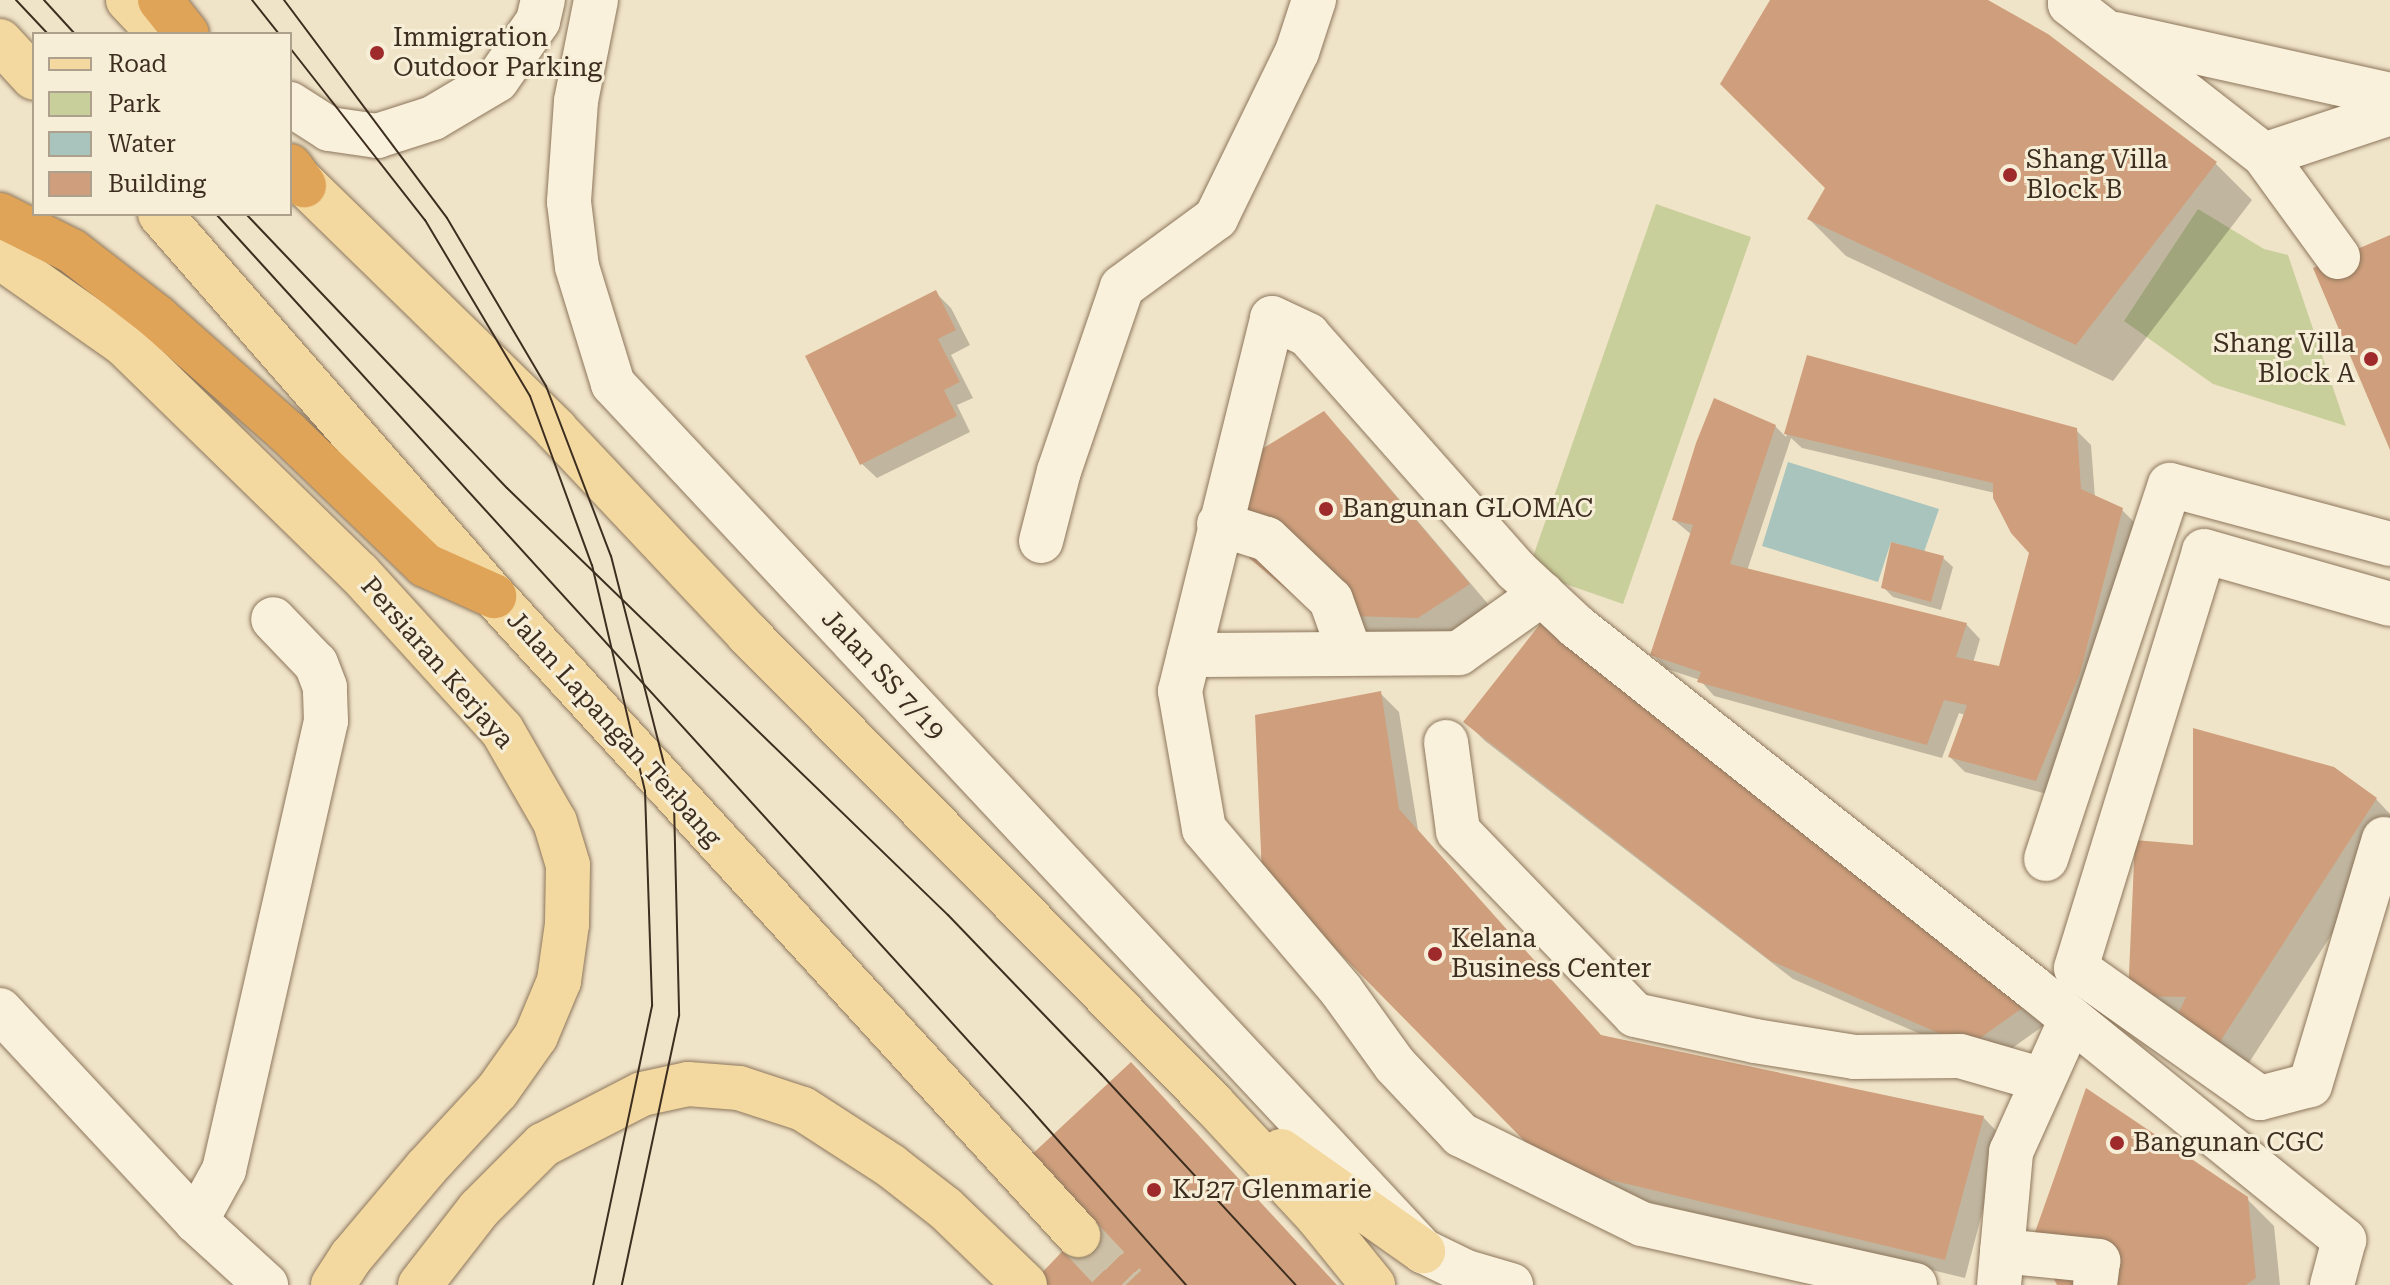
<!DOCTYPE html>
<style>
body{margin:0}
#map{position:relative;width:2390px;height:1285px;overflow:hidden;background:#f0e4c8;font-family:"Roboto Serif",serif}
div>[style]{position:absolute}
.green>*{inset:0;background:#c9cf9b}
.water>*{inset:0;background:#a9c4bc}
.shadow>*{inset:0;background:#0003}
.building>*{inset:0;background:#cf9f7d}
.major-tunnel>*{height:44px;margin-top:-22px;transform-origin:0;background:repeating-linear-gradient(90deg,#ccc0a6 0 44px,transparent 0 66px)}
.roads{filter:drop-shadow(0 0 2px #8d765c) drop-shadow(0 0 2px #8d765c)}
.minor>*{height:44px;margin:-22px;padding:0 22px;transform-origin:22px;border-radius:22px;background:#faf1dc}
.major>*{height:44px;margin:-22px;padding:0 22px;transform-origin:22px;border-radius:22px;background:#f3d9a0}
.highway>*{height:44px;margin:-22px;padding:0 22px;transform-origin:22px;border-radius:22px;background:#e0a458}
.tram>*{height:2px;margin:-1px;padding:0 1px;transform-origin:1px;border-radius:1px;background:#3d2e20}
.dots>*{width:22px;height:22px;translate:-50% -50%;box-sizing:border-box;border:4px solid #f7eed8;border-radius:50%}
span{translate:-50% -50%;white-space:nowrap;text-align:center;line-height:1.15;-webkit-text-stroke:6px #f7eed8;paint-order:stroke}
.poi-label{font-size:26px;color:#3d2e20}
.left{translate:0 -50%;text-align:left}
.right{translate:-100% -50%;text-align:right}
.street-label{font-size:26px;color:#3d2e20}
.legend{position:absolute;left:32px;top:32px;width:260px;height:184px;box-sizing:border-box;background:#f7eed8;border:2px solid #ada18e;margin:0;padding:10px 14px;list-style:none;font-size:24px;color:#3d2e20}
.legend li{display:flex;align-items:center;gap:16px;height:40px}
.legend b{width:40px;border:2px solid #ada18e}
</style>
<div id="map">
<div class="green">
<i style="clip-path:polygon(1656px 204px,1751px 237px,1623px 604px,1528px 571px)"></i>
<i style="clip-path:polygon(2198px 209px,2264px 249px,2288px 255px,2346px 426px,2213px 384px,2124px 321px)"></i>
</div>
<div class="water">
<i style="clip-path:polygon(1788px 462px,1939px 509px,1924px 552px,1891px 542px,1878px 582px,1762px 546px)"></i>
</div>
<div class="shadow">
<i style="clip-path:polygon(1773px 0,1984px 0,2216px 164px,2252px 200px,2113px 381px,1846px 256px,1809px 219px,1828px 188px)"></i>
<i style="clip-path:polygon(936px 293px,951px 308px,970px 345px,951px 355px,973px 398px,957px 405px,970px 432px,877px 478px,862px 464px)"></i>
<i style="clip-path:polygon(evenodd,1808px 358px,2076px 430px,2091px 445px,2095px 498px,2122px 510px,2137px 525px,2051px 795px,1965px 772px,1950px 757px,1965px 715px,1959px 713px,1942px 758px,1714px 696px,1700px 680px,1667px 669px,1652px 654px,1692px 535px,1674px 520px,1775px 426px,1786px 437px,1808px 358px,1791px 438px,1802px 448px,1995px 493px,2032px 552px,2000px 668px,1973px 663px,1980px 639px,1966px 624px,1747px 571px,1791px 438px)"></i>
<i style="clip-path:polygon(1323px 414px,1349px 440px,1494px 611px,1445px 644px,1345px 640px,1251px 557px)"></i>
<i style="clip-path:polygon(1892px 544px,1943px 558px,1953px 567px,1941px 610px,1893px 597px,1883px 587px)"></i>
<i style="clip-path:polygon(1380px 693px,1399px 712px,1418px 830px,1603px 1038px,1983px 1117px,2002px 1137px,1965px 1278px,1569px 1183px,1264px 873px)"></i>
<i style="clip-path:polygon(1466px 722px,2053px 1019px,1990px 1064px,1793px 979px,1485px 741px)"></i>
<i style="clip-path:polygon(2376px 799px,2390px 814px,2390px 844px,2243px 1072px,2130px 995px,2195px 847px)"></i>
<i style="clip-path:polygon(2247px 1199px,2274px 1226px,2280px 1285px,2059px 1285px)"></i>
</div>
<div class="building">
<i style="clip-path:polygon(1770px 0,1988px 0,2048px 34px,2217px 162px,2076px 345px,1807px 219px,1825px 188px,1720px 84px)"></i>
<i style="clip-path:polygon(2390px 235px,2390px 450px,2313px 268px)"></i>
<i style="clip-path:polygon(936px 290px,956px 330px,938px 339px,960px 382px,944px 390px,957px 416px,860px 465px,805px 356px)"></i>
<i style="clip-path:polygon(1807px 355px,2077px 428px,2081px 489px,2123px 508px,2080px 673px,2036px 781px,1948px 757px,1967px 705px,1944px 700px,1927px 745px,1697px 682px,1701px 672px,1650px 655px,1693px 525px,1672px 520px,1696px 443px,1714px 398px,1776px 425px,1730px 564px,1967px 623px,1956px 657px,1999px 666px,2029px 553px,2011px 533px,1993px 498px,1993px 483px,1784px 434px)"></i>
<i style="clip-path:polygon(1324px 411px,1470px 584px,1418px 618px,1317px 615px,1249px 558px,1242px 461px)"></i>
<i style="clip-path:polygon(1891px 542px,1944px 556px,1931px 602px,1881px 588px)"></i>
<i style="clip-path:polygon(1544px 619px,2035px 999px,1969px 1046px,1771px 961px,1463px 722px)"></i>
<i style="clip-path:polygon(1381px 691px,1399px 809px,1601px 1035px,1984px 1116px,1945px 1260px,1548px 1165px,1262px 874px,1255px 715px)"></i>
<i style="clip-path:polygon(2193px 728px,2334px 767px,2377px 798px,2216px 1048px,2178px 1014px,2186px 997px,2128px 996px,2135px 840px,2193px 845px)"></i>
<i style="clip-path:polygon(1131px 1062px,1337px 1285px,1038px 1285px,1034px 1281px,1078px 1235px,1028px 1158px)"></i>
<i style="clip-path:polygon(2086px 1088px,2248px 1197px,2256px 1278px,2246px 1285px,2057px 1285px,2033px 1238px)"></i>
</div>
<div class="major-tunnel">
<i style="left:1078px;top:1235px;width:69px;rotate:46.8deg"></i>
</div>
<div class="roads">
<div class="minor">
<i style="left:596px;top:0;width:103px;rotate:101.2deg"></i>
<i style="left:576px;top:101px;width:101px;rotate:94deg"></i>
<i style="left:569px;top:202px;width:65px;rotate:83deg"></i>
<i style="left:577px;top:267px;width:122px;rotate:72.9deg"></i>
<i style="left:613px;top:384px;width:1187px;rotate:46.95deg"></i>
<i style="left:1423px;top:1251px;width:48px;rotate:26deg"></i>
<i style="left:1466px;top:1272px;width:47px;rotate:16.1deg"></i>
<i style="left:2070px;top:0;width:4px;rotate:90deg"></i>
<i style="left:2070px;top:4px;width:246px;rotate:37.9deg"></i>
<i style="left:2264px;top:155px;width:126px;rotate:54deg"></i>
<i style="left:2115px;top:34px;width:282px;rotate:12.5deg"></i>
<i style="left:290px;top:104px;width:46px;rotate:32.7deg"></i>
<i style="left:329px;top:129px;width:49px;rotate:8.3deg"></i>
<i style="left:377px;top:136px;width:59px;rotate:-17.8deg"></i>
<i style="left:433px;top:118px;width:74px;rotate:-30.7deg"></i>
<i style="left:497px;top:80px;width:72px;rotate:-55.2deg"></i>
<i style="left:538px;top:21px;width:22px;rotate:-77deg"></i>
<i style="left:2264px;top:155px;width:133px;rotate:-18.4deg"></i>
<i style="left:1219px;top:524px;width:50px;rotate:17.4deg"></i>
<i style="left:1267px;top:539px;width:88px;rotate:43.6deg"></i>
<i style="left:1331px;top:600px;width:56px;rotate:70.3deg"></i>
<i style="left:1041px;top:541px;width:72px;rotate:-75.6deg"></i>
<i style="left:1059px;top:471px;width:194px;rotate:-71.1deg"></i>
<i style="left:1122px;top:287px;width:117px;rotate:-36.3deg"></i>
<i style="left:1216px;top:218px;width:185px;rotate:-64deg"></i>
<i style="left:1297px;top:52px;width:55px;rotate:-71.9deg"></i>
<i style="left:1189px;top:655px;width:270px;rotate:-0.4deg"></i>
<i style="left:1459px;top:653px;width:102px;rotate:-35.4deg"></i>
<i style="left:1446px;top:742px;width:90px;rotate:82.3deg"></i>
<i style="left:1458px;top:831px;width:255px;rotate:46.1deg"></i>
<i style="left:1635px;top:1015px;width:123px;rotate:12.2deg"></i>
<i style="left:1755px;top:1041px;width:101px;rotate:9.1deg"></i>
<i style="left:1855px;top:1057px;width:105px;rotate:-0.5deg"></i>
<i style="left:1960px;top:1056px;width:86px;rotate:16.1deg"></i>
<i style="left:2384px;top:839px;width:257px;rotate:106.7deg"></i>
<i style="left:2310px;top:1085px;width:52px;rotate:165.4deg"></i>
<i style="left:2260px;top:1098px;width:225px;rotate:-144.8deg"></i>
<i style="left:2076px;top:968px;width:436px;rotate:-72.9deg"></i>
<i style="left:2204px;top:551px;width:193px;rotate:15.9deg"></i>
<i style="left:2046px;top:859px;width:394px;rotate:-71.7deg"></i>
<i style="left:2170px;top:485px;width:228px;rotate:15deg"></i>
<i style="left:0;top:1010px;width:288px;rotate:47.1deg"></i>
<i style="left:196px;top:1221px;width:95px;rotate:42.4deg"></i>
<i style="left:196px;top:1221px;width:58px;rotate:-61.2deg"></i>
<i style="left:224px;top:1170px;width:460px;rotate:-77.2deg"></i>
<i style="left:326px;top:721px;width:34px;rotate:-92deg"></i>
<i style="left:325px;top:687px;width:25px;rotate:-111deg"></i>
<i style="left:316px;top:664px;width:62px;rotate:-133.7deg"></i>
<i style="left:2002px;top:1251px;width:97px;rotate:5.9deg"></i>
<i style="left:2098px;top:1261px;width:24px;rotate:97deg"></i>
<i style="left:1915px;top:1285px;width:280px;rotate:-167.4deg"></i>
<i style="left:1642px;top:1224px;width:202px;rotate:-153.8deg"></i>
<i style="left:1461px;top:1135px;width:96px;rotate:-133.3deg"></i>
<i style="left:1395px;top:1065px;width:92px;rotate:-125.8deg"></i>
<i style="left:1341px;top:990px;width:211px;rotate:-130.4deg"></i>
<i style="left:1204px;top:829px;width:140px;rotate:-99.9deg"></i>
<i style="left:1180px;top:691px;width:384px;rotate:-76.1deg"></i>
<i style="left:1272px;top:318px;width:40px;rotate:25deg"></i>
<i style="left:1308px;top:335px;width:314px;rotate:48.5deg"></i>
<i style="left:1516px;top:570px;width:82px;rotate:43deg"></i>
<i style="left:1576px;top:626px;width:582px;rotate:38.37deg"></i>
<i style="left:2032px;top:987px;width:402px;rotate:39deg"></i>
<i style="left:2344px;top:1240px;width:47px;rotate:104.9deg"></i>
<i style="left:1999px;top:1285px;width:134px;rotate:-84.8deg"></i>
<i style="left:2011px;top:1152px;width:146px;rotate:-65.7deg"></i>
</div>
<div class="major">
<i style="left:128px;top:0;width:47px;rotate:46.7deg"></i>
<i style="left:0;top:41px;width:50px;rotate:47.4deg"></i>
<i style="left:290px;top:170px;width:372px;rotate:44.3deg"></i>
<i style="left:556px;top:430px;width:280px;rotate:46.7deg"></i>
<i style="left:748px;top:634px;width:661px;rotate:45.31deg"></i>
<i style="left:1213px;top:1104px;width:153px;rotate:47.1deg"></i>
<i style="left:1317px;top:1216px;width:89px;rotate:50.9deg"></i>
<i style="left:160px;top:214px;width:507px;rotate:48.84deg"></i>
<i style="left:494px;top:596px;width:866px;rotate:47.57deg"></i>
<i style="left:0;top:257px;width:151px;rotate:35.1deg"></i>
<i style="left:124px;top:344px;width:328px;rotate:44.3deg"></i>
<i style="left:359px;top:573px;width:212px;rotate:47.7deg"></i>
<i style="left:502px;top:730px;width:106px;rotate:60.1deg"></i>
<i style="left:555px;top:822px;width:45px;rotate:73.2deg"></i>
<i style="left:568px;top:865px;width:59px;rotate:91deg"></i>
<i style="left:567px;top:924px;width:58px;rotate:98deg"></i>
<i style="left:559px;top:981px;width:60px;rotate:112.7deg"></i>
<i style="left:536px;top:1036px;width:67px;rotate:125.3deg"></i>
<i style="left:497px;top:1091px;width:105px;rotate:132.7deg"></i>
<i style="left:426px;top:1168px;width:116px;rotate:130.1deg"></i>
<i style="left:351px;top:1257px;width:33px;rotate:123deg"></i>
<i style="left:1281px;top:1151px;width:174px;rotate:35.2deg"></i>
<i style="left:420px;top:1285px;width:96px;rotate:-52.2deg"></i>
<i style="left:479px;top:1209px;width:91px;rotate:-45deg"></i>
<i style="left:543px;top:1145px;width:111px;rotate:-27.3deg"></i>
<i style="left:642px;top:1094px;width:47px;rotate:-12.3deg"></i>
<i style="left:688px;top:1084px;width:51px;rotate:4.5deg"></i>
<i style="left:739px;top:1088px;width:67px;rotate:18.2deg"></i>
<i style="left:803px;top:1109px;width:105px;rotate:32.9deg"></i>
<i style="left:891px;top:1166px;width:68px;rotate:37.9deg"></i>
<i style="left:945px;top:1208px;width:111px;rotate:43.9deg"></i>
</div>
<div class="highway">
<i style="left:160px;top:0;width:43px;rotate:51.5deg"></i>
<i style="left:290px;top:166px;width:24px;rotate:54deg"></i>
<i style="left:0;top:215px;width:80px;rotate:26.6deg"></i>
<i style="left:72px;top:251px;width:108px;rotate:37.8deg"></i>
<i style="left:157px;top:317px;width:174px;rotate:41.5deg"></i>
<i style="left:287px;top:432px;width:192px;rotate:43.9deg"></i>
<i style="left:425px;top:565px;width:76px;rotate:24.2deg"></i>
</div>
</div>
<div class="tram">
<i style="left:16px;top:0;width:47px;rotate:46.7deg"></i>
<i style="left:44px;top:0;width:46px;rotate:47.6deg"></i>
<i style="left:252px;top:0;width:43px;rotate:51.5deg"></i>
<i style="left:284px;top:0;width:272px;rotate:53.2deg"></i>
<i style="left:447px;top:218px;width:195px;rotate:59.5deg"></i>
<i style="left:546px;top:386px;width:182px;rotate:69.1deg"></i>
<i style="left:611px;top:556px;width:256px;rotate:75.7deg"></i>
<i style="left:674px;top:804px;width:212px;rotate:88.6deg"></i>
<i style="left:679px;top:1016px;width:275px;rotate:102deg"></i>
<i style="left:290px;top:48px;width:219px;rotate:51.9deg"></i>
<i style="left:425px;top:220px;width:205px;rotate:59.2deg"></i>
<i style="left:530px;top:396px;width:180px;rotate:69.9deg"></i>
<i style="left:592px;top:565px;width:232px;rotate:76.8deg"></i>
<i style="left:645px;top:791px;width:215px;rotate:88.1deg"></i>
<i style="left:652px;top:1006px;width:285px;rotate:101.9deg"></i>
<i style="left:216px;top:214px;width:1214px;rotate:47.7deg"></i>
<i style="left:1033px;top:1112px;width:231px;rotate:48.5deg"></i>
<i style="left:246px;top:214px;width:378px;rotate:46.4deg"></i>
<i style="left:507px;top:488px;width:614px;rotate:44.08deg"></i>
<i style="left:948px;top:915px;width:221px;rotate:46.1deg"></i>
<i style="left:1101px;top:1074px;width:287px;rotate:47.3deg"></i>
</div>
<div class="dots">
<i style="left:377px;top:53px;background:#9e2a2b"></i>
<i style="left:2010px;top:175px;background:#9e2a2b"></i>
<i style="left:2371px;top:359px;background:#9e2a2b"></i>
<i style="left:1326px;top:509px;background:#9e2a2b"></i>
<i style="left:1435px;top:954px;background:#9e2a2b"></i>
<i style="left:2117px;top:1143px;background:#9e2a2b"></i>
<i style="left:1154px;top:1190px;background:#9e2a2b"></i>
</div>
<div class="poi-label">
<span class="left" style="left:393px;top:53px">Immigration<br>Outdoor Parking</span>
<span class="left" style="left:2026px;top:175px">Shang Villa<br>Block B</span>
<span class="right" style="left:2355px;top:359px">Shang Villa<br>Block A</span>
<span class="left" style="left:1342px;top:509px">Bangunan GLOMAC</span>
<span class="left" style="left:1451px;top:954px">Kelana<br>Business Center</span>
<span class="left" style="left:2133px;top:1143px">Bangunan CGC</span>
<span class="left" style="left:1172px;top:1190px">KJ27 Glenmarie</span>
</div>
<div class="street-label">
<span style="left:437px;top:663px;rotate:49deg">Persiaran Kerjaya</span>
<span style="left:883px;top:675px;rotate:47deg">Jalan SS 7/19</span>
<span style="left:614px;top:729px;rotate:48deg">Jalan Lapangan Terbang</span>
</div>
<ul class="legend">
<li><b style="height:10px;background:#f3d9a0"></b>Road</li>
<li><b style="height:22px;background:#c9cf9b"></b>Park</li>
<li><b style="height:22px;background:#a9c4bc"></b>Water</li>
<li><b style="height:22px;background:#cf9f7d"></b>Building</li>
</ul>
</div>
